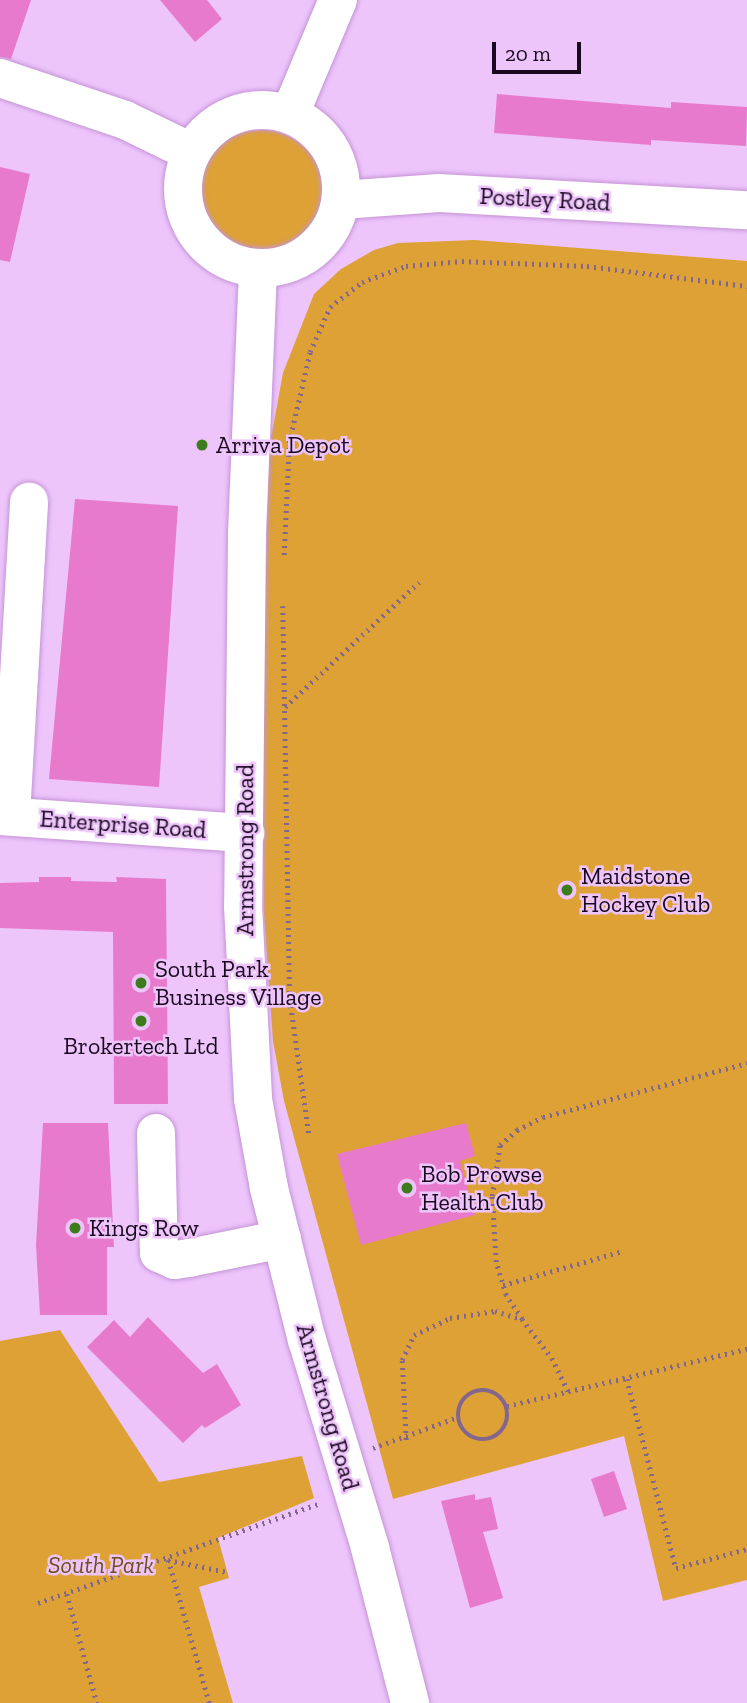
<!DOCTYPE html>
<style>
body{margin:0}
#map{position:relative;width:747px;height:1703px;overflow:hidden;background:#edc5fb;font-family:"Zilla Slab",serif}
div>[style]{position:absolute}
.green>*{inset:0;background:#dda136}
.round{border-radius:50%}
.building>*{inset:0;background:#e87acc}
.path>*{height:4.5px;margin-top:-2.25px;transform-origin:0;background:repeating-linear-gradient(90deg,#83668d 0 2px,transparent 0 7px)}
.path>.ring{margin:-2.25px;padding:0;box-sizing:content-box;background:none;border:4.5px solid #83668d;border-radius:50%}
.roads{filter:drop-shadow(0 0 2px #c594d5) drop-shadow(0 0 2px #c594d5)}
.minor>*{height:38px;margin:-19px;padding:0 19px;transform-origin:19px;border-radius:19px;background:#fff}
.minor>.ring{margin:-19px;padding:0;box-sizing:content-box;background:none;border:38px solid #fff;border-radius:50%}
.dots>*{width:19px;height:19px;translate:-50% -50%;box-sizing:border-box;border:4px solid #edc5fb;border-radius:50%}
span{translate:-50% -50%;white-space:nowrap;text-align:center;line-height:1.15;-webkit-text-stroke:5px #edc5fb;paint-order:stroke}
.street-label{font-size:24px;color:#1a081f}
.poi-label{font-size:24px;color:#1a081f}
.left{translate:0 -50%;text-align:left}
.park-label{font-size:24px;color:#6f501d;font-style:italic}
.scale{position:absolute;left:492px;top:42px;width:89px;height:32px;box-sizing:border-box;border:4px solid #1a081f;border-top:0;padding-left:9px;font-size:21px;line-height:24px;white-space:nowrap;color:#1a081f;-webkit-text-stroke:5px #edc5fb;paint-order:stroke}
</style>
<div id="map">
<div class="green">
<i class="round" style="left:198px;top:130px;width:126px;height:126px"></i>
<i style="clip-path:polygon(474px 240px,747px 261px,747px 1580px,663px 1601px,624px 1436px,393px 1499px,284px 1101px,273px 1041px,264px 915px,262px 728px,269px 449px,283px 373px,314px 294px,341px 269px,374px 250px,398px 243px)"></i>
<i style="clip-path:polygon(60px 1330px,159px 1482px,302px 1456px,314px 1498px,218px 1538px,229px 1578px,199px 1587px,233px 1703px,0 1703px,0 1341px)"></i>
</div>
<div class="building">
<i style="clip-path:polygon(0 0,31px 0,11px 59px,0 57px)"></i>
<i style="clip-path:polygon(160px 0,207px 0,222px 19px,195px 42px)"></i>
<i style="clip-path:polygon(497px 94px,671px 108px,671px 102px,747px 107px,746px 146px,651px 140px,651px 145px,494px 133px)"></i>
<i style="clip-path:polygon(0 167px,30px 174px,10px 262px,0 260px)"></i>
<i style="clip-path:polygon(75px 499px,178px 506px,159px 787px,49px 779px)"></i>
<i style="clip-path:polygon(39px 877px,71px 877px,71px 881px,117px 882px,116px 877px,166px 879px,168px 1104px,114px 1104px,113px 932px,0 928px,0 883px,39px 882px)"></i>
<i style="clip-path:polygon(43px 1123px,108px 1123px,114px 1247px,107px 1247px,107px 1315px,40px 1315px,36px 1245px)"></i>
<i style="clip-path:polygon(466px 1123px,475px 1156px,460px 1161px,475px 1215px,361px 1245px,337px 1154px)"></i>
<i style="clip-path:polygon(148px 1317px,203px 1373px,217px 1364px,241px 1405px,205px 1428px,202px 1425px,183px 1443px,87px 1347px,114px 1320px,130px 1337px)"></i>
<i style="clip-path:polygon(614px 1471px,627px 1509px,604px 1517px,591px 1479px)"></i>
<i style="clip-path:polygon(475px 1494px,475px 1500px,491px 1497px,498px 1529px,483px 1532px,503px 1598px,470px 1608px,441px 1501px)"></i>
</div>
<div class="path">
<i style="left:284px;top:555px;width:112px;rotate:-87.4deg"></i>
<i style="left:289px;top:443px;width:93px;rotate:-77deg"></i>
<i style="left:310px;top:352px;width:49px;rotate:-66deg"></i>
<i style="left:330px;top:307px;width:41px;rotate:-38deg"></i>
<i style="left:362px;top:282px;width:47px;rotate:-20deg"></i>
<i style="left:406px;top:266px;width:56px;rotate:-5.1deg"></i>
<i style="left:462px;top:261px;width:125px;rotate:2.3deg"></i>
<i style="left:587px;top:266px;width:161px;rotate:7.1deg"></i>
<i style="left:283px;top:606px;width:393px;rotate:89deg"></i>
<i style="left:290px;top:999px;width:137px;rotate:82deg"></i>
<i style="left:285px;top:707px;width:183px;rotate:-43deg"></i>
<i style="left:503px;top:1285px;width:125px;rotate:-15.8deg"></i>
<i style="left:522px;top:1319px;width:29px;rotate:-124deg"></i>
<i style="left:506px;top:1295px;width:34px;rotate:-107deg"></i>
<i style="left:496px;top:1262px;width:66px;rotate:-93.5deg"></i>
<i style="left:492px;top:1196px;width:52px;rotate:-81.1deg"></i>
<i style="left:500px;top:1145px;width:23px;rotate:-41deg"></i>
<i style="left:517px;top:1130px;width:29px;rotate:-27deg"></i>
<i style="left:543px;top:1117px;width:211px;rotate:-14.8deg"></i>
<i style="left:627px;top:1379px;width:195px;rotate:75.5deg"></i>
<i style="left:676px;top:1568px;width:73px;rotate:-15deg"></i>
<i class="ring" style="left:458px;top:1390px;width:45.5px;height:45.5px"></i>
<i style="left:507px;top:1406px;width:247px;rotate:-13.4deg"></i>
<i style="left:406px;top:1440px;width:80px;rotate:-92.9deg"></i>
<i style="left:402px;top:1360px;width:28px;rotate:-64deg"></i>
<i style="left:414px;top:1335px;width:40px;rotate:-25deg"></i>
<i style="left:450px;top:1318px;width:46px;rotate:-8.8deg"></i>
<i style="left:495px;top:1311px;width:28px;rotate:17deg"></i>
<i style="left:522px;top:1319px;width:49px;rotate:52.4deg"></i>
<i style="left:552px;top:1358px;width:37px;rotate:64deg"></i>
<i style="left:373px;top:1448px;width:90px;rotate:-20deg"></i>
<i style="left:67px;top:1594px;width:113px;rotate:74.6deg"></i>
<i style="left:38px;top:1603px;width:300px;rotate:-19.5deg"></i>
<i style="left:209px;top:1703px;width:149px;rotate:-106deg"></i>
<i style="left:168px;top:1560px;width:61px;rotate:11.3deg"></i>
</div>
<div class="roads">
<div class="minor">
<i style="left:0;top:78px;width:132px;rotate:18.6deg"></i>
<i style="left:125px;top:120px;width:73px;rotate:25.9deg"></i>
<i class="ring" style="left:183px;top:110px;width:120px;height:120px"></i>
<i style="left:290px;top:114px;width:124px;rotate:-67.2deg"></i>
<i style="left:342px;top:200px;width:97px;rotate:-4.1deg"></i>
<i style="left:439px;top:193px;width:308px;rotate:3.2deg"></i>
<i style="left:258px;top:270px;width:267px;rotate:92.4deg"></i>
<i style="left:247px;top:537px;width:369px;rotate:90.6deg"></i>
<i style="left:243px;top:906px;width:193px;rotate:87deg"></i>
<i style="left:253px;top:1099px;width:90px;rotate:79.8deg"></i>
<i style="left:269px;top:1188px;width:157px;rotate:76deg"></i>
<i style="left:307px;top:1340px;width:217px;rotate:73.1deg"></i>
<i style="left:370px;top:1548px;width:160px;rotate:75.5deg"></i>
<i style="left:0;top:816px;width:246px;rotate:4deg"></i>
<i style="left:11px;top:816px;width:315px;rotate:-86.7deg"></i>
<i style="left:156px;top:1133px;width:120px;rotate:88.6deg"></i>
<i style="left:159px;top:1253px;width:17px;rotate:24deg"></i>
<i style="left:175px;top:1260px;width:14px;rotate:-8deg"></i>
<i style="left:189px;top:1258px;width:95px;rotate:-11.5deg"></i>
</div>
</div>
<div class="dots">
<i style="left:202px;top:445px;background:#3c7c1c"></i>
<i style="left:567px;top:890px;background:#3c7c1c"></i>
<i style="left:141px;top:983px;background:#3c7c1c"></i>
<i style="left:141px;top:1021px;background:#3c7c1c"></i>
<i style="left:407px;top:1188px;background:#3c7c1c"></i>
<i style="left:75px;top:1228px;background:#3c7c1c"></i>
</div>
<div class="street-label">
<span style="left:545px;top:199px;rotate:3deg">Postley Road</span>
<span style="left:123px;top:824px;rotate:4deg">Enterprise Road</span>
<span style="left:245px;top:850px;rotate:-90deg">Armstrong Road</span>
<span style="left:328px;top:1407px;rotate:74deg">Armstrong Road</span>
</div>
<div class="poi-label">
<span class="left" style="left:216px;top:445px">Arriva Depot</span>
<span class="left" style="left:581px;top:890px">Maidstone<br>Hockey Club</span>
<span class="left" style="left:155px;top:983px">South Park<br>Business Village</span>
<span style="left:141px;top:1046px">Brokertech Ltd</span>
<span class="left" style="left:421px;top:1188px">Bob Prowse<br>Health Club</span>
<span class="left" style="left:89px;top:1228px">Kings Row</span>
</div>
<div class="park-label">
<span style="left:101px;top:1565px">South Park</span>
</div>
<div class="scale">20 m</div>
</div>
